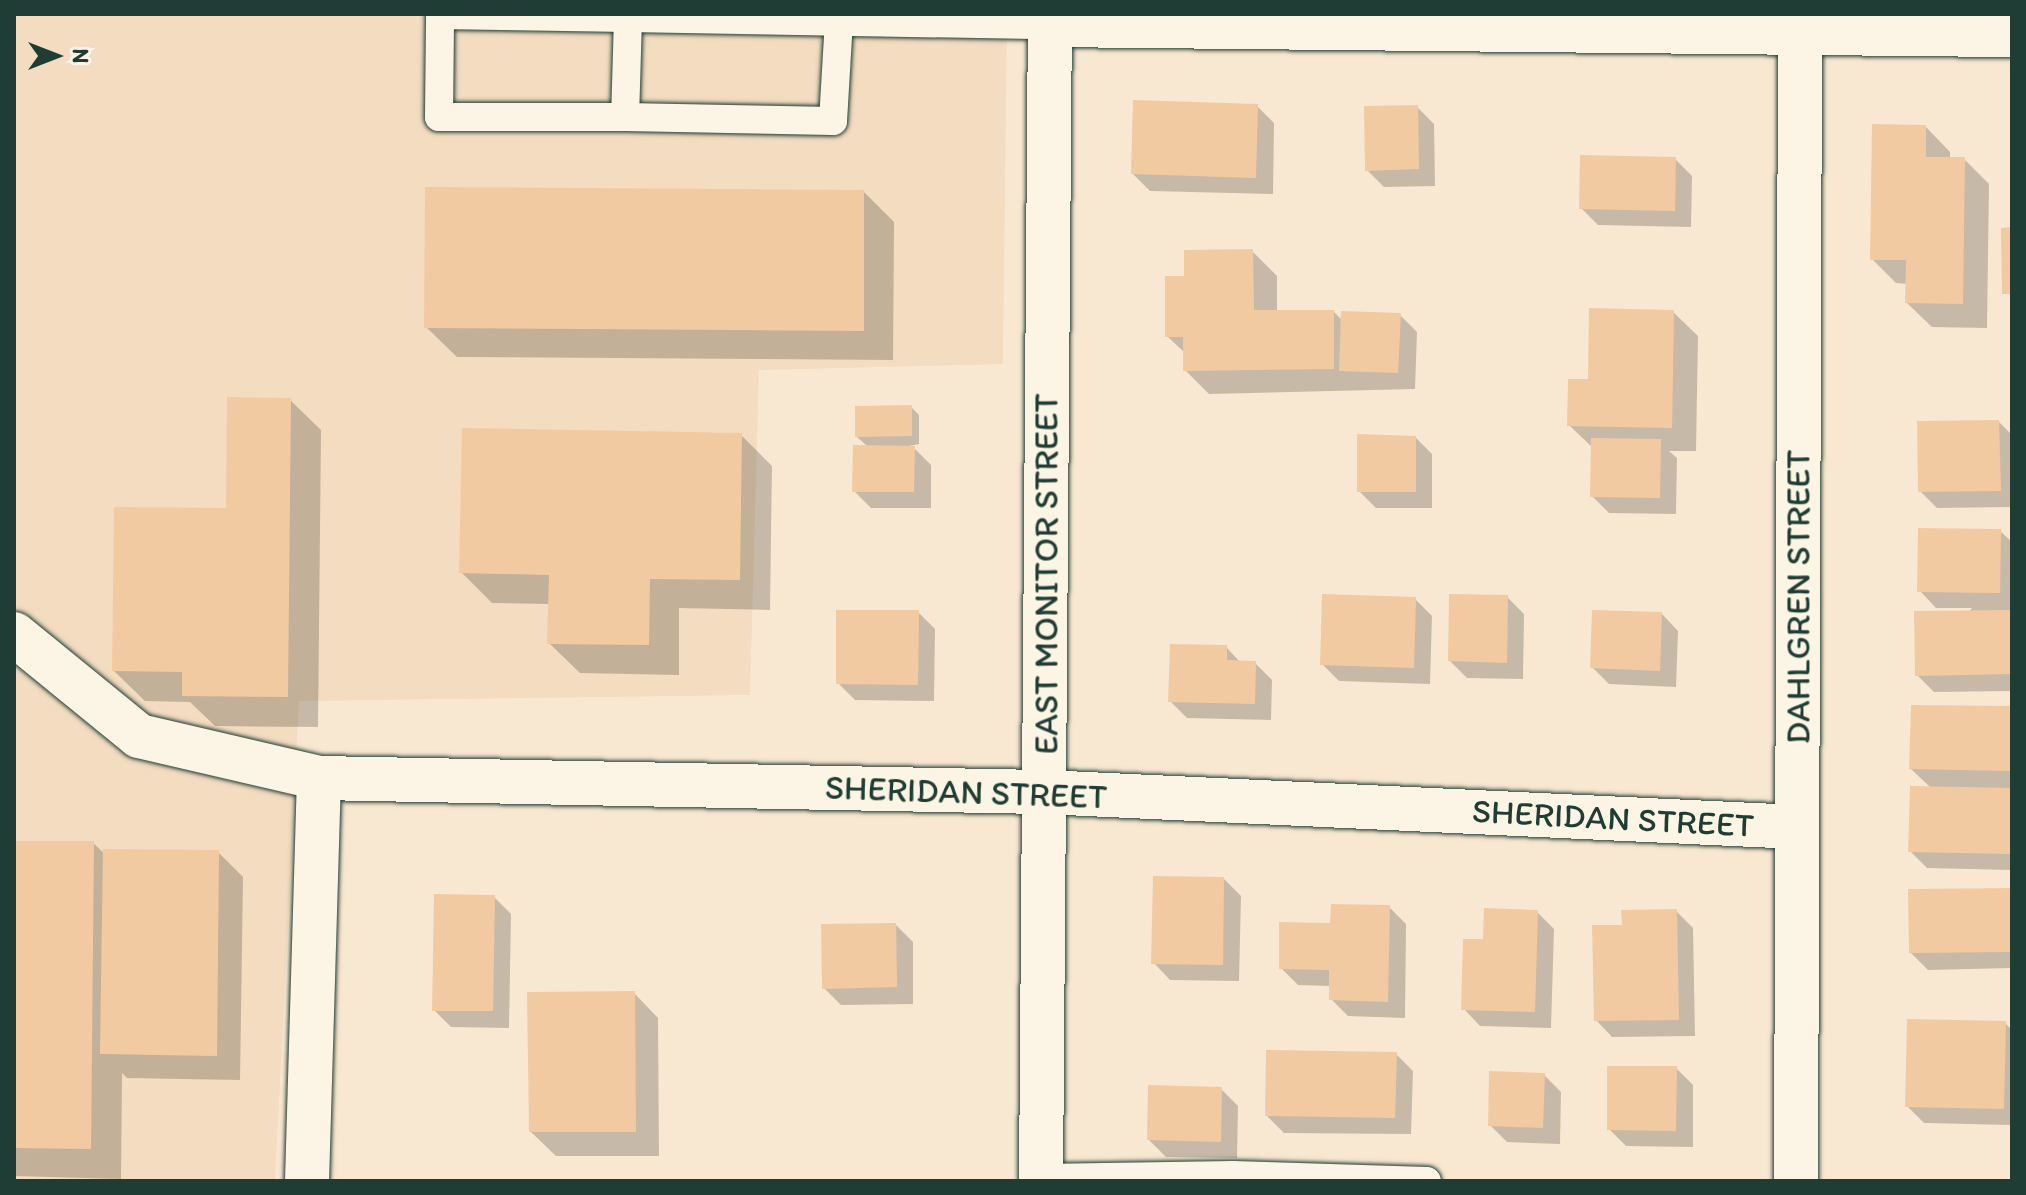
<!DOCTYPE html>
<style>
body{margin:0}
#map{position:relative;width:2026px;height:1195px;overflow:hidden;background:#f9e8d1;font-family:Itim,sans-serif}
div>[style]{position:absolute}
.built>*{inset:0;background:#f3dcc0}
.shadow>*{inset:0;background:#0003}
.building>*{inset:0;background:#f2caa2}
.roads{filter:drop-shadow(0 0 2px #1f3d34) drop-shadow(0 0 2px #1f3d34)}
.service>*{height:28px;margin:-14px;padding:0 14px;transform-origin:14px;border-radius:14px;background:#fcf5e5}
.minor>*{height:44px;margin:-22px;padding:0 22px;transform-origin:22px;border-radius:22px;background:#fcf5e5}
span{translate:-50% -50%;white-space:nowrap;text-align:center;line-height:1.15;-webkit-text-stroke:8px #fcf5e5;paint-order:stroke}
.street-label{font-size:34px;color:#1f3d34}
.frame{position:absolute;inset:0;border:16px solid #1f3d34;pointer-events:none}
.north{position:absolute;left:16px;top:16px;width:80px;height:80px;-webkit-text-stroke:6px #fcf5e5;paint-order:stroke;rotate:90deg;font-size:22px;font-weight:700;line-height:32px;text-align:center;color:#1f3d34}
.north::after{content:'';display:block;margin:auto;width:28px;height:36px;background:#1f3d34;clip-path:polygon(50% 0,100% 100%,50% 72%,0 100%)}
</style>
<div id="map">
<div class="built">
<i style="clip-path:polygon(14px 14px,1007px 14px,1003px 364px,759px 370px,750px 695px,299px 701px,275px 1181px,14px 1181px)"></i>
</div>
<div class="shadow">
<i style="clip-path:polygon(1257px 106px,1274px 123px,1273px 194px,1150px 191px,1133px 174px)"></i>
<i style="clip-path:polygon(1417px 107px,1434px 124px,1435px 186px,1384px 187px,1367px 170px)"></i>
<i style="clip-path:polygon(1926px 127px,1950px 152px,1950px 159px,1964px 159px,1989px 184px,1987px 328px,1932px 327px,1907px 303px,1908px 284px,1896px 283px,1872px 259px)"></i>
<i style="clip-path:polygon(1675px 159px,1692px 176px,1691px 227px,1598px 225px,1581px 208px)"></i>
<i style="clip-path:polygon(864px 192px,894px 222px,893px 360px,457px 357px,426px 327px)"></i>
<i style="clip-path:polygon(1252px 251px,1277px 276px,1277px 312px,1334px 312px,1343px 321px,1400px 315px,1417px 332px,1415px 389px,1209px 394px,1185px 370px,1185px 353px,1167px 336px,1186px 278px)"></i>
<i style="clip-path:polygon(1673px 312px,1698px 336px,1696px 451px,1669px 451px,1677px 458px,1676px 514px,1609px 513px,1592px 496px,1593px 448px,1569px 425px,1590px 381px)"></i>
<i style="clip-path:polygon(290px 400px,321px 430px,318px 727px,215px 726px,190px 702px,145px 701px,114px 671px,228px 510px)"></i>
<i style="clip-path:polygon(911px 407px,919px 415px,919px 444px,898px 448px,914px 448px,931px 465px,931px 508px,871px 508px,854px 491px,868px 447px,857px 437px)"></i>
<i style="clip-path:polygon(1999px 422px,2012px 435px,2012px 507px,1937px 508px,1920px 491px)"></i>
<i style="clip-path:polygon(741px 435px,772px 466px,770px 610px,679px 608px,679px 675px,580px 673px,549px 643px,550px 604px,492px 603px,461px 572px)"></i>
<i style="clip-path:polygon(1416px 438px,1432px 454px,1432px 508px,1376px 508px,1359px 491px)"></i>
<i style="clip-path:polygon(2000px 531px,2012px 542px,2012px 691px,1934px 692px,1917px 675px,1972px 608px,1936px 608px,1920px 591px)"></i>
<i style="clip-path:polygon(1507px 597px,1524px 614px,1523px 679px,1467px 678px,1450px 661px)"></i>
<i style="clip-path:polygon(1415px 599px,1432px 616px,1430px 684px,1339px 681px,1322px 664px)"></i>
<i style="clip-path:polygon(918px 612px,935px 629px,934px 701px,855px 700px,838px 683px)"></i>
<i style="clip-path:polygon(1662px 614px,1678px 631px,1676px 687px,1609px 684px,1592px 667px)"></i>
<i style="clip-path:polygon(1226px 647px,1241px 663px,1255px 663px,1272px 680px,1271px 720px,1187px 718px,1170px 701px)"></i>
<i style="clip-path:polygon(2012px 708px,2012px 870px,1927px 868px,1910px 851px,1931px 788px,1911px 769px)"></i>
<i style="clip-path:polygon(14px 843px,93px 843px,105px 854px,218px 852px,243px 877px,240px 1080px,127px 1078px,122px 1073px,121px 1179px,14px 1176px)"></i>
<i style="clip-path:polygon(1224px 879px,1241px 896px,1239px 981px,1170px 980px,1154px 963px)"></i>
<i style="clip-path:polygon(2012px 890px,2012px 968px,1928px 970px,1911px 953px)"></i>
<i style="clip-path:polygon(494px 897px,511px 914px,509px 1028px,451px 1027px,434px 1010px)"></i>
<i style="clip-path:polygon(1389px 907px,1406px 924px,1405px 1018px,1348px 1016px,1331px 999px,1331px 986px,1298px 985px,1281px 968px,1332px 925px)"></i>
<i style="clip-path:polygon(1676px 911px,1693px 928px,1695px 1036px,1612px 1037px,1596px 1020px,1624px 927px)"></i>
<i style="clip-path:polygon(1537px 912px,1554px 929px,1551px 1028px,1480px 1026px,1464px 1009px,1485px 941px)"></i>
<i style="clip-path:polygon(896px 925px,913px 942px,913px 1004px,841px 1005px,824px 988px)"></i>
<i style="clip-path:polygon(634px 993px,658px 1018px,659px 1156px,556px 1156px,531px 1132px)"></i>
<i style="clip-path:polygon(2005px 1023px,2012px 1030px,2012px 1125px,1924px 1123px,1907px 1106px)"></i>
<i style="clip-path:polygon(1396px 1054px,1413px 1071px,1411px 1134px,1284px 1133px,1267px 1116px)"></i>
<i style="clip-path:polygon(1676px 1068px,1693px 1085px,1693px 1147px,1626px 1146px,1609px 1129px)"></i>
<i style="clip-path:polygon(1544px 1075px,1561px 1092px,1560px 1144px,1507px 1142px,1490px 1125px)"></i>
<i style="clip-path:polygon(1221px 1089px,1238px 1106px,1237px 1158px,1166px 1157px,1149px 1140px)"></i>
</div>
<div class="building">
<i style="clip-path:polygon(1133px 100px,1258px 104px,1256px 178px,1131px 174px)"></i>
<i style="clip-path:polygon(1418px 105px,1419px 169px,1365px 171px,1364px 106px)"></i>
<i style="clip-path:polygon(1872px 124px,1926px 125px,1926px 157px,1965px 157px,1963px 304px,1905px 303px,1906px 260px,1870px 260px)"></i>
<i style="clip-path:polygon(1580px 155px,1676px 157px,1675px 211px,1579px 209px)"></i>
<i style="clip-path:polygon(425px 187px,864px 190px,864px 331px,424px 328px)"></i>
<i style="clip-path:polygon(2012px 227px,2012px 294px,2002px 294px,2001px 228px)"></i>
<i style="clip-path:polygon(1253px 249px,1254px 310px,1334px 310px,1334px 369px,1183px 371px,1183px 337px,1165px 337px,1165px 276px,1184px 276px,1184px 250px)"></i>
<i style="clip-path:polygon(1589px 308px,1674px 310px,1672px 428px,1567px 426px,1568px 379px,1588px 379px)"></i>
<i style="clip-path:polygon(1341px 311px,1401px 313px,1398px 373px,1339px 371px)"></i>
<i style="clip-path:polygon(227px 397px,291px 398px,288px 697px,182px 696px,182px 672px,112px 671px,114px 507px,226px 508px)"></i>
<i style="clip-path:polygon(912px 405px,912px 436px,855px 437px,855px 406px)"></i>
<i style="clip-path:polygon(1999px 420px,2001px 491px,1918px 492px,1917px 421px)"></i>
<i style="clip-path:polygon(462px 428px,742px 433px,740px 580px,650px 579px,649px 645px,547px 644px,549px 575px,459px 573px)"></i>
<i style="clip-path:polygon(1357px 434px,1416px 436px,1416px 492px,1357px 492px)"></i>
<i style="clip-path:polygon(1591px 438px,1661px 439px,1660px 498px,1590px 497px)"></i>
<i style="clip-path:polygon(853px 445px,915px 446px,914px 492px,852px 492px)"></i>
<i style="clip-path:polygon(1918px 528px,2001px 529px,2000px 593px,1917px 592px)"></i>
<i style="clip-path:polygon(1322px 594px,1416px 597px,1414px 668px,1320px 665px)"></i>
<i style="clip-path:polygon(1449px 594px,1508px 595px,1507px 663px,1448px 661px)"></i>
<i style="clip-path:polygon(836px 610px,919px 610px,918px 685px,836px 684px)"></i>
<i style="clip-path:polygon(1592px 610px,1662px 612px,1660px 671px,1590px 668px)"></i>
<i style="clip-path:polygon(2012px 610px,2012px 674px,1915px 676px,1914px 611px)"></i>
<i style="clip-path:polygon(1170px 644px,1227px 645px,1227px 660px,1256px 661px,1255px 704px,1168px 702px)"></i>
<i style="clip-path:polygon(1911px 705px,2012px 706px,2012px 771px,1909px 769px)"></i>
<i style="clip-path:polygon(1910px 786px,2012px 788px,2012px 854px,1908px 852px)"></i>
<i style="clip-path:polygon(14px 841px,94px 841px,91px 1149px,14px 1148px)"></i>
<i style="clip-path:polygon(103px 849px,219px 850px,217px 1056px,100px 1054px)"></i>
<i style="clip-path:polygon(1153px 876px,1224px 877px,1223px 965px,1151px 964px)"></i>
<i style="clip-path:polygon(2012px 888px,2012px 952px,1909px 953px,1908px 889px)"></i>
<i style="clip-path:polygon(434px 894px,495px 895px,493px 1011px,432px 1011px)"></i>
<i style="clip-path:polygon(1331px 904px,1390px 905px,1388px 1002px,1329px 1000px,1329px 970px,1279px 969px,1279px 922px,1330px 923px)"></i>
<i style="clip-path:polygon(1484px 908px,1538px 910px,1535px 1012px,1461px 1010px,1463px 939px,1483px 939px)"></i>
<i style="clip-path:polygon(1677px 909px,1679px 1020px,1594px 1021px,1592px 925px,1622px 925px,1621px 910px)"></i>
<i style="clip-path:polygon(896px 923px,897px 987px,822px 989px,821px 924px)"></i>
<i style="clip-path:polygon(635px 991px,636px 1132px,529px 1132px,527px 992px)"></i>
<i style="clip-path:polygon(1907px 1019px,2006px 1021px,2004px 1109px,1905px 1107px)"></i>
<i style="clip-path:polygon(1266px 1050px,1397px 1052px,1395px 1118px,1265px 1116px)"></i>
<i style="clip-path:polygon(1607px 1066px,1677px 1066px,1676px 1131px,1607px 1130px)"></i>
<i style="clip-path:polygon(1489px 1071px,1545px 1073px,1543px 1128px,1488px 1126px)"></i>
<i style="clip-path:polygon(1148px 1085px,1222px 1087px,1221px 1142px,1147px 1140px)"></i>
</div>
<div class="roads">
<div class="service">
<i style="left:628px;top:14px;width:4px;rotate:90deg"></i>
<i style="left:628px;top:18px;width:99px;rotate:91.7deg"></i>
<i style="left:625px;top:117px;width:186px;rotate:180deg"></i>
<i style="left:439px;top:117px;width:102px;rotate:-89.4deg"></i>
<i style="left:440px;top:15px;width:188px;rotate:0.9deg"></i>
<i style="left:628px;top:18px;width:422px;rotate:1deg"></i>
<i style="left:625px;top:117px;width:208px;rotate:1.1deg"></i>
<i style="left:833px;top:121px;width:100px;rotate:-86.6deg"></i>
<i style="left:1041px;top:1178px;width:192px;rotate:-0.9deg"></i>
<i style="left:1233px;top:1175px;width:194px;rotate:1.8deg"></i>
</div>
<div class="minor">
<i style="left:1050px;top:25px;width:962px;rotate:0.6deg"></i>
<i style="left:14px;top:634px;width:161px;rotate:39.2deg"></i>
<i style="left:139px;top:736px;width:185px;rotate:13.1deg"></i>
<i style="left:319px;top:778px;width:725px;rotate:1.11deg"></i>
<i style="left:1044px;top:792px;width:754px;rotate:2.66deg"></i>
<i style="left:307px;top:1181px;width:403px;rotate:-88.3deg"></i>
<i style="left:1041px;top:1181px;width:1167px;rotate:-89.56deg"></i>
<i style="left:1796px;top:1181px;width:1167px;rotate:-89.8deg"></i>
</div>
</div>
<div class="street-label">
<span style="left:1046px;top:574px;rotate:-90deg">EAST MONITOR STREET</span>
<span style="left:1798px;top:597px;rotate:-90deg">DAHLGREN STREET</span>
<span style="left:966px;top:792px;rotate:2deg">SHERIDAN STREET</span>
<span style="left:1613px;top:818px;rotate:3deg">SHERIDAN STREET</span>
</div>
<div class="frame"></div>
<div class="north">N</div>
</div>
